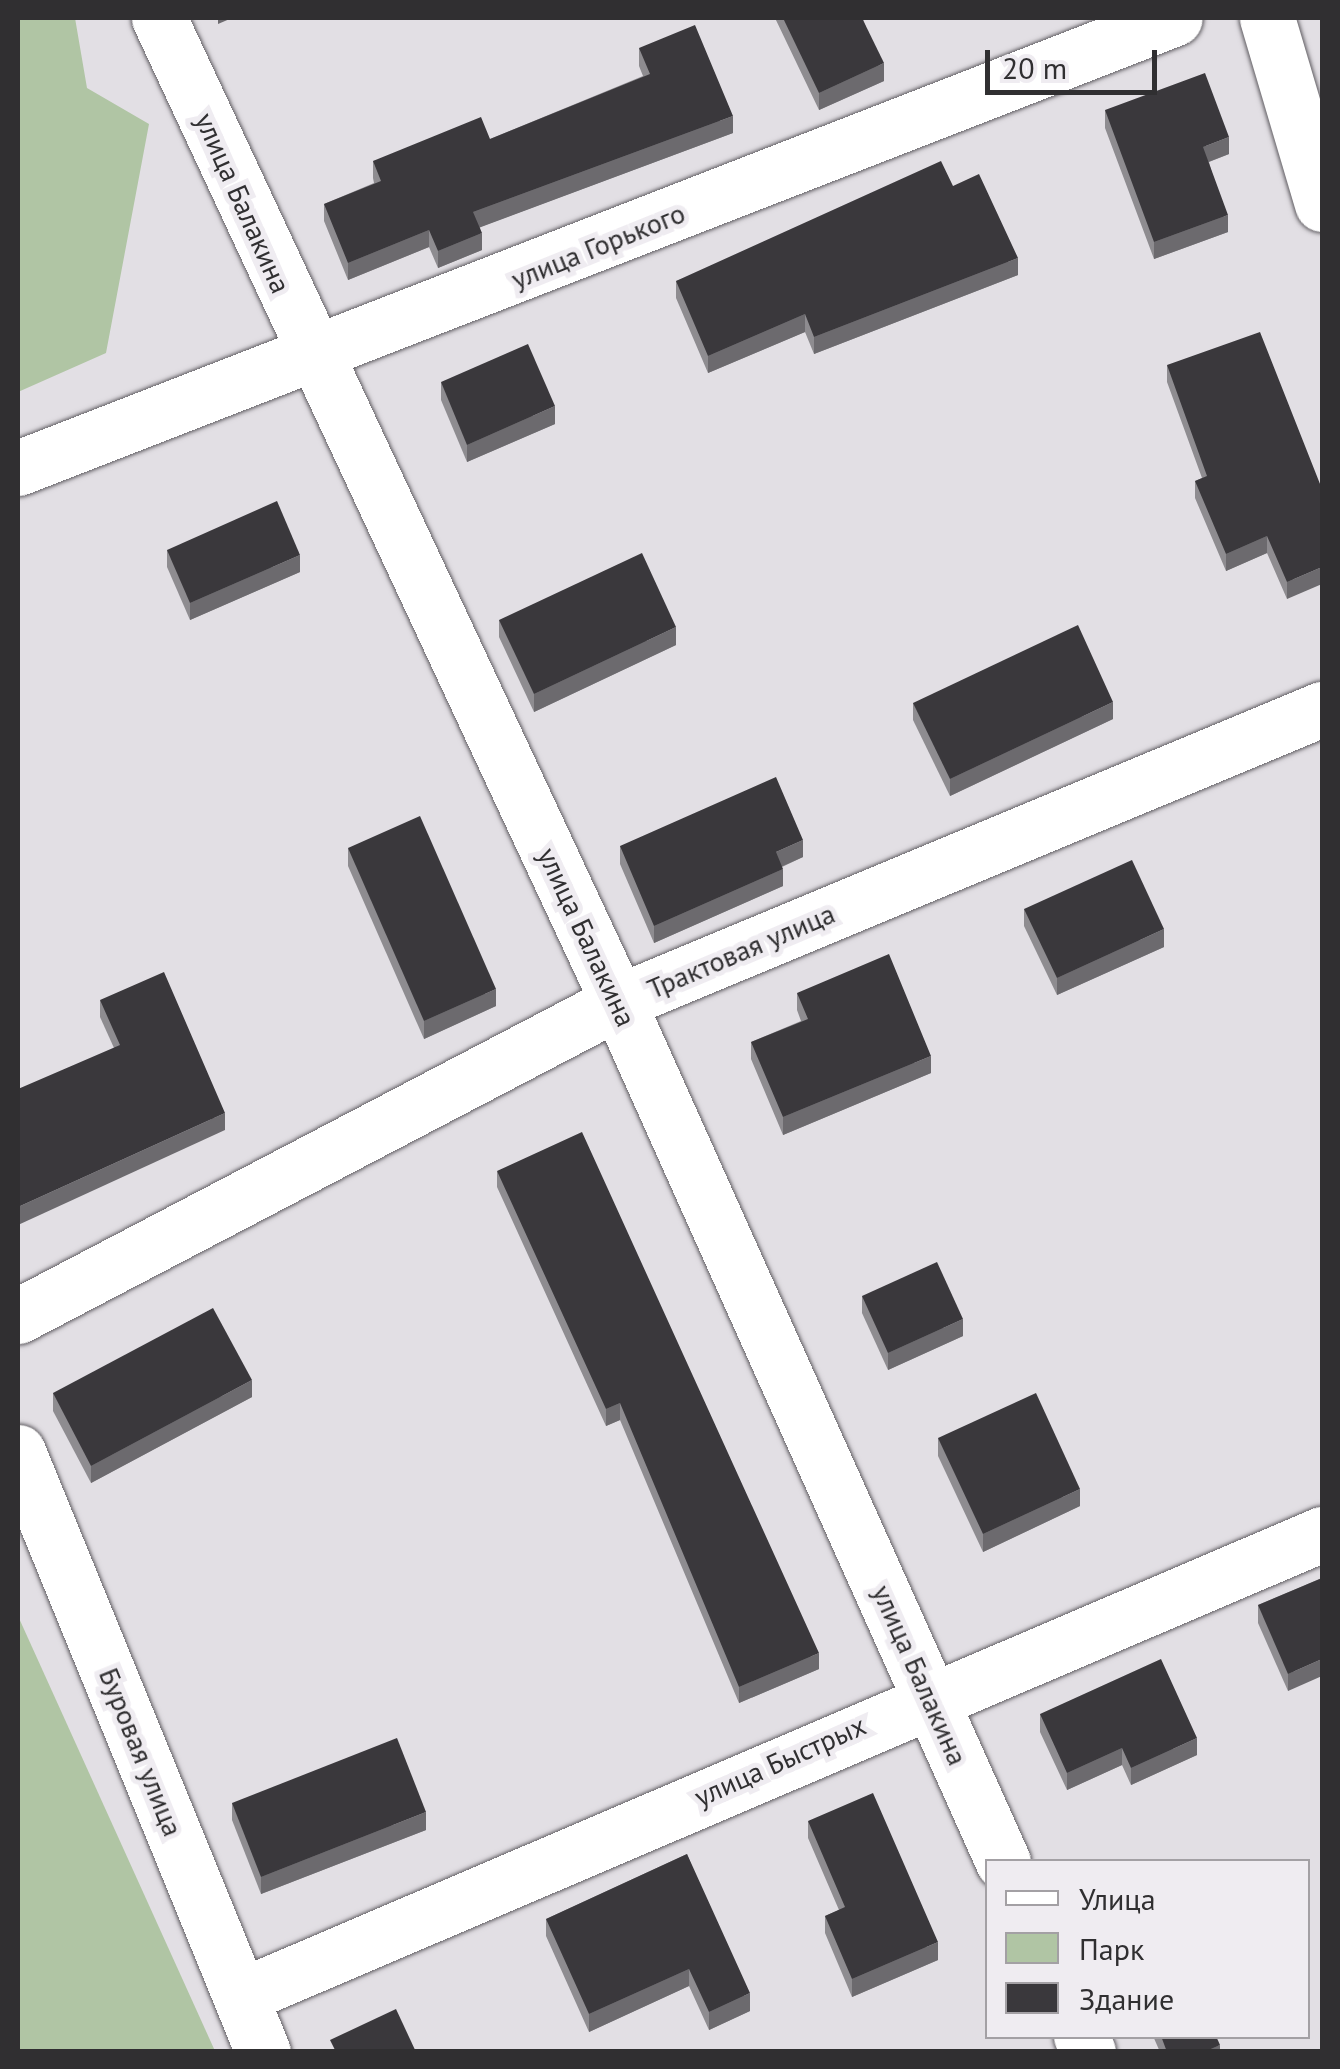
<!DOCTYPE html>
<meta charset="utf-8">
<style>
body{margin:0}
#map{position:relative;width:1340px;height:2069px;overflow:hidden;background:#e2dfe4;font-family:"PT Sans",sans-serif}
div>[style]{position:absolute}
.green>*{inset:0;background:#b0c5a4}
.roads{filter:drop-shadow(0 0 2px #605d62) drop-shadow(0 0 2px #605d62)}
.minor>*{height:55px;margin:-27.5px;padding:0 27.5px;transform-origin:27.5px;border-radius:27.5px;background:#fff}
.wall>*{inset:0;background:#8e8c90}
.shaded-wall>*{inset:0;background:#6c6a6e}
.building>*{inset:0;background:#3a383c}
span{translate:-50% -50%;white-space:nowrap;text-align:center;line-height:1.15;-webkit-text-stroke:10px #efecf1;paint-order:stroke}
.street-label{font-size:28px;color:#302f31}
.frame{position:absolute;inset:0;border:20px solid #302f31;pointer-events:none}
.legend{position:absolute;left:985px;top:1859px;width:325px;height:180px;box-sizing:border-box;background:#efecf1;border:2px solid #a3a0a4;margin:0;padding:12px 18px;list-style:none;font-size:30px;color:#302f31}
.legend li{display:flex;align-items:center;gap:20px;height:50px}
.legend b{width:50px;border:2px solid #a3a0a4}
.scale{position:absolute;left:985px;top:50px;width:172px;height:45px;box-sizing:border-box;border:5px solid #302f31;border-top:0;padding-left:12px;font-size:30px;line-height:35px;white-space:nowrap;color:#302f31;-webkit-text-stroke:8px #efecf1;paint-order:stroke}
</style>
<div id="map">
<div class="green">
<i style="clip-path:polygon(18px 18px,75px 18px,87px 88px,149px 124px,106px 353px,18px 392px)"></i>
<i style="clip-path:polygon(18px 1616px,215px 2051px,18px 2051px)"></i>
</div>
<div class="roads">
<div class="minor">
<i style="left:159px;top:18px;width:1086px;rotate:64.99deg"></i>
<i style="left:618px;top:1002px;width:942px;rotate:65.88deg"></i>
<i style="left:1267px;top:18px;width:194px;rotate:73.5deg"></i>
<i style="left:18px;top:468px;width:1241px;rotate:-21.25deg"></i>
<i style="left:18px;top:1316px;width:677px;rotate:-27.62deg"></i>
<i style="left:618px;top:1002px;width:763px;rotate:-22.6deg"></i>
<i style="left:18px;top:1452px;width:648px;rotate:67.79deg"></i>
<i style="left:241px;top:1996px;width:1176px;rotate:-23.14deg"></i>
<i style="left:1081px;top:2036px;width:17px;rotate:66deg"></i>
</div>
</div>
<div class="wall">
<i style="clip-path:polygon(775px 18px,867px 18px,863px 19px,884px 81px,819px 110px)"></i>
<i style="clip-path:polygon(1322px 29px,1322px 56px,1320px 48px,1320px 30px)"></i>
<i style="clip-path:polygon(639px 48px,733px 133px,480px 227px,482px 250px,438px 268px,429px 247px,348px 280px,324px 221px,324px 204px,374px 183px,373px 178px,373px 161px,490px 139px,643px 76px,639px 66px)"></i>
<i style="clip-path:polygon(1105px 110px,1229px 154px,1209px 162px,1228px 232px,1154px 259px,1105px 128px)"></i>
<i style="clip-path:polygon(953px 186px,1018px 275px,814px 354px,805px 332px,708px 373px,676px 298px,676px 281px)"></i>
<i style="clip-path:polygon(1167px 365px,1322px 489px,1287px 599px,1267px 553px,1226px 571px,1195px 498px,1195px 481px,1202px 478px,1167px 382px)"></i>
<i style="clip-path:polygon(441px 382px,555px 424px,467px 462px,441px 400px)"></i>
<i style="clip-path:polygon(167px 550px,300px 572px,190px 620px,167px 567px)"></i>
<i style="clip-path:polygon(499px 620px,676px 645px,534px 712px,499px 637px)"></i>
<i style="clip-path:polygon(913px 703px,1113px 719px,950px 796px,913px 720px)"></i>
<i style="clip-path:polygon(620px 846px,803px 857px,782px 867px,783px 886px,654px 943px,620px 864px)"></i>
<i style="clip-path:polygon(348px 848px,496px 1006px,424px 1039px,348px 866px)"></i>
<i style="clip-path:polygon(1024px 909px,1164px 947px,1057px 995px,1024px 926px)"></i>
<i style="clip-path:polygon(797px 993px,931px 1073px,783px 1135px,751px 1059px,751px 1042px,801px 1021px,797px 1010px)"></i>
<i style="clip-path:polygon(100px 1000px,225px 1130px,114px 1048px,100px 1017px)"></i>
<i style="clip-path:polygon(497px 1171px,819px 1669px,739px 1703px,620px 1420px,606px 1426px,497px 1187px)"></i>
<i style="clip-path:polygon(862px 1296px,963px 1336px,888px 1370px,862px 1313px)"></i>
<i style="clip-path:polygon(53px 1393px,252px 1397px,91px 1483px,53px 1411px)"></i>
<i style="clip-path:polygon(938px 1438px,1080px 1506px,983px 1552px,938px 1456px)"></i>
<i style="clip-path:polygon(1322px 1578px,1288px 1691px,1258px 1623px,1258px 1605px)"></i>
<i style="clip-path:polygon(1040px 1714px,1197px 1755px,1131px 1785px,1122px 1765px,1067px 1790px,1040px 1732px)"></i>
<i style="clip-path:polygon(232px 1803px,426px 1830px,261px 1894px,232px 1820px)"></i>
<i style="clip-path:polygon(808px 1821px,938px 1960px,852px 1997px,825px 1933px,825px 1916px,839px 1910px,808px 1838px)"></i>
<i style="clip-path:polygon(687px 1854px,750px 2011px,709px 2030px,689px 1986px,589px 2032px,546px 1936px,546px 1919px)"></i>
<i style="clip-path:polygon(1153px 2036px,1216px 2036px,1220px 2052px,1160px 2052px)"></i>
</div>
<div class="shaded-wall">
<i style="clip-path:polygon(218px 18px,232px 18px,218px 24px)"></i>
<i style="clip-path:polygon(884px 63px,884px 81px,819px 110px,819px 93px)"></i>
<i style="clip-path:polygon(733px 116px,733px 133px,473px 230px,473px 212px)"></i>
<i style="clip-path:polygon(1229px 137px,1229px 154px,1203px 164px,1203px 147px)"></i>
<i style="clip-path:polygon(1228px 215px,1228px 232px,1154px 259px,1154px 242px)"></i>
<i style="clip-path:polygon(429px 230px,429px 247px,348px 280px,348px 263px)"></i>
<i style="clip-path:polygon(482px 233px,482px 250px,438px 268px,438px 251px)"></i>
<i style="clip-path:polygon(1018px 258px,1018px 275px,814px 354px,814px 337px)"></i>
<i style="clip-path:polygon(805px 314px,805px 332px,708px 373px,708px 356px)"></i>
<i style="clip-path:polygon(555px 406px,555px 424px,467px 462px,467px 445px)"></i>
<i style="clip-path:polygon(1267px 536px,1267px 553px,1226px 571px,1226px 554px)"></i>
<i style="clip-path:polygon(300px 555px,300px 572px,190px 620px,190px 603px)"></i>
<i style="clip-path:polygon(1322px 567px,1322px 584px,1287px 599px,1287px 582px)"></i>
<i style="clip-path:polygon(676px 627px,676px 645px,534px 712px,534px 694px)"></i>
<i style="clip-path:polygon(1113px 702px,1113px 719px,950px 796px,950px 779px)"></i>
<i style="clip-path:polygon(803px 840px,803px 857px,776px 869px,776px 852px)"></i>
<i style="clip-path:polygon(783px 869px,783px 886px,654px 943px,654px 926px)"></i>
<i style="clip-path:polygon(1164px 929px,1164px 947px,1057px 995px,1057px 978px)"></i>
<i style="clip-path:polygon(496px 989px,496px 1006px,424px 1039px,424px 1021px)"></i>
<i style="clip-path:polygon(931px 1056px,931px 1073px,783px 1135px,783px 1117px)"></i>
<i style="clip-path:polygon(225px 1113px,225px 1130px,18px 1225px,18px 1207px)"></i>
<i style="clip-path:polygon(963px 1319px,963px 1336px,888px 1370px,888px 1353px)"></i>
<i style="clip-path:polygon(252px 1380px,252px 1397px,91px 1483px,91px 1466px)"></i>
<i style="clip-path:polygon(620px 1403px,620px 1420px,606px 1426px,606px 1409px)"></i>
<i style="clip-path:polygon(1080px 1489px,1080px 1506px,983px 1552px,983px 1534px)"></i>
<i style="clip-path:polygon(819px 1653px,819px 1669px,739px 1703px,739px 1687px)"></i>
<i style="clip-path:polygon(1322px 1659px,1322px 1676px,1288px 1691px,1288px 1674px)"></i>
<i style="clip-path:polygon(1197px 1738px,1197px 1755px,1131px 1785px,1131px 1768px)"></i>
<i style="clip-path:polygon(1122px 1748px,1122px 1765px,1067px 1790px,1067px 1773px)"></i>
<i style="clip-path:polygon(426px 1812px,426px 1830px,261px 1894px,261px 1877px)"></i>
<i style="clip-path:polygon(938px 1942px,938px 1960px,852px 1997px,852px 1979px)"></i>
<i style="clip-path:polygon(689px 1969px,689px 1986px,589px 2032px,589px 2014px)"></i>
<i style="clip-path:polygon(750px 1993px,750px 2011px,709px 2030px,709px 2012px)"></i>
<i style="clip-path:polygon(1220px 2045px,1220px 2052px,1204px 2052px)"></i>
</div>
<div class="building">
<i style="clip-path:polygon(783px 18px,862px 18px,884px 63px,819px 93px)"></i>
<i style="clip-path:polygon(695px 25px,733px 116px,473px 212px,482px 233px,438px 251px,429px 230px,348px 263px,324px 204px,381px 181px,373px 161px,481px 117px,490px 139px,650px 74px,639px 48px)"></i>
<i style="clip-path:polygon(1205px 73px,1229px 137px,1203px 147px,1228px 215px,1154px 242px,1105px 110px)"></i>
<i style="clip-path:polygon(941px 161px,953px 186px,979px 174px,1018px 258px,814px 337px,805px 314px,708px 356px,676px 281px)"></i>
<i style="clip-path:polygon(1260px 332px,1322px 489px,1322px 567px,1287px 582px,1267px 536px,1226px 554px,1195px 481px,1207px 476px,1167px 365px)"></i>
<i style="clip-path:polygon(528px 344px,555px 406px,467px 445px,441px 382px)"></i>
<i style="clip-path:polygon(277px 501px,300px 555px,190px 603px,167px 550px)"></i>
<i style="clip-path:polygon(642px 553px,676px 627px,534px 694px,499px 620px)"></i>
<i style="clip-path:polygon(1078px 625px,1113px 702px,950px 779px,913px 703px)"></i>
<i style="clip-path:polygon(776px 777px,803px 840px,776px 852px,783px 869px,654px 926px,620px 846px)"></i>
<i style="clip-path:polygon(420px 816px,496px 989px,424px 1021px,348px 848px)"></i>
<i style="clip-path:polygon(1132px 860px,1164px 929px,1057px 978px,1024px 909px)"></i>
<i style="clip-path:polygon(889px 954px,931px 1056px,783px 1117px,751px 1042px,808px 1019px,797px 993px)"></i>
<i style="clip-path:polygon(164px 972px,225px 1113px,18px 1207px,18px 1089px,120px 1045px,100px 1000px)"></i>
<i style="clip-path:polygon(582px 1132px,819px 1653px,739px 1687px,620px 1403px,606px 1409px,497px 1171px)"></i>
<i style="clip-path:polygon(937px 1262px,963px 1319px,888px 1353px,862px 1296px)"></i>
<i style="clip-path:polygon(213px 1308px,252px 1380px,91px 1466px,53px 1393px)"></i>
<i style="clip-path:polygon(1036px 1393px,1080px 1489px,983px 1534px,938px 1438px)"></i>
<i style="clip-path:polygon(1322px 1578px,1322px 1659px,1288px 1674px,1258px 1605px)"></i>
<i style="clip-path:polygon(1161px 1659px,1197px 1738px,1131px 1768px,1122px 1748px,1067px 1773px,1040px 1714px)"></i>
<i style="clip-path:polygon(397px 1738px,426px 1812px,261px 1877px,232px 1803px)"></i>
<i style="clip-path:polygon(873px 1793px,938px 1942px,852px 1979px,825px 1916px,845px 1907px,808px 1821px)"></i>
<i style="clip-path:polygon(687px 1854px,750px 1993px,709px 2012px,689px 1969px,589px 2014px,546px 1919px)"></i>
<i style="clip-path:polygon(396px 2009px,416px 2052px,336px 2052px,330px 2040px)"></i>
<i style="clip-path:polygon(1161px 2036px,1216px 2036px,1220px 2045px,1204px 2052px,1167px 2052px)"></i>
</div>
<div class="street-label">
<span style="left:243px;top:203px;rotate:66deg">улица Балакина</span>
<span style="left:598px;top:246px;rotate:-22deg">улица Горького</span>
<span style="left:587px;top:937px;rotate:65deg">улица Балакина</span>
<span style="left:741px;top:951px;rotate:-23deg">Трактовая улица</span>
<span style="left:920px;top:1675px;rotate:66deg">улица Балакина</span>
<span style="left:141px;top:1752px;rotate:68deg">Буровая улица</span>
<span style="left:780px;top:1761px;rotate:-24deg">улица Быстрых</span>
</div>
<div class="frame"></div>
<ul class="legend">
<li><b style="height:12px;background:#fff"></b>Улица</li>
<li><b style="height:28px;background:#b0c5a4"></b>Парк</li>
<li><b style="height:28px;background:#3a383c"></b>Здание</li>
</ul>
<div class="scale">20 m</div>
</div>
